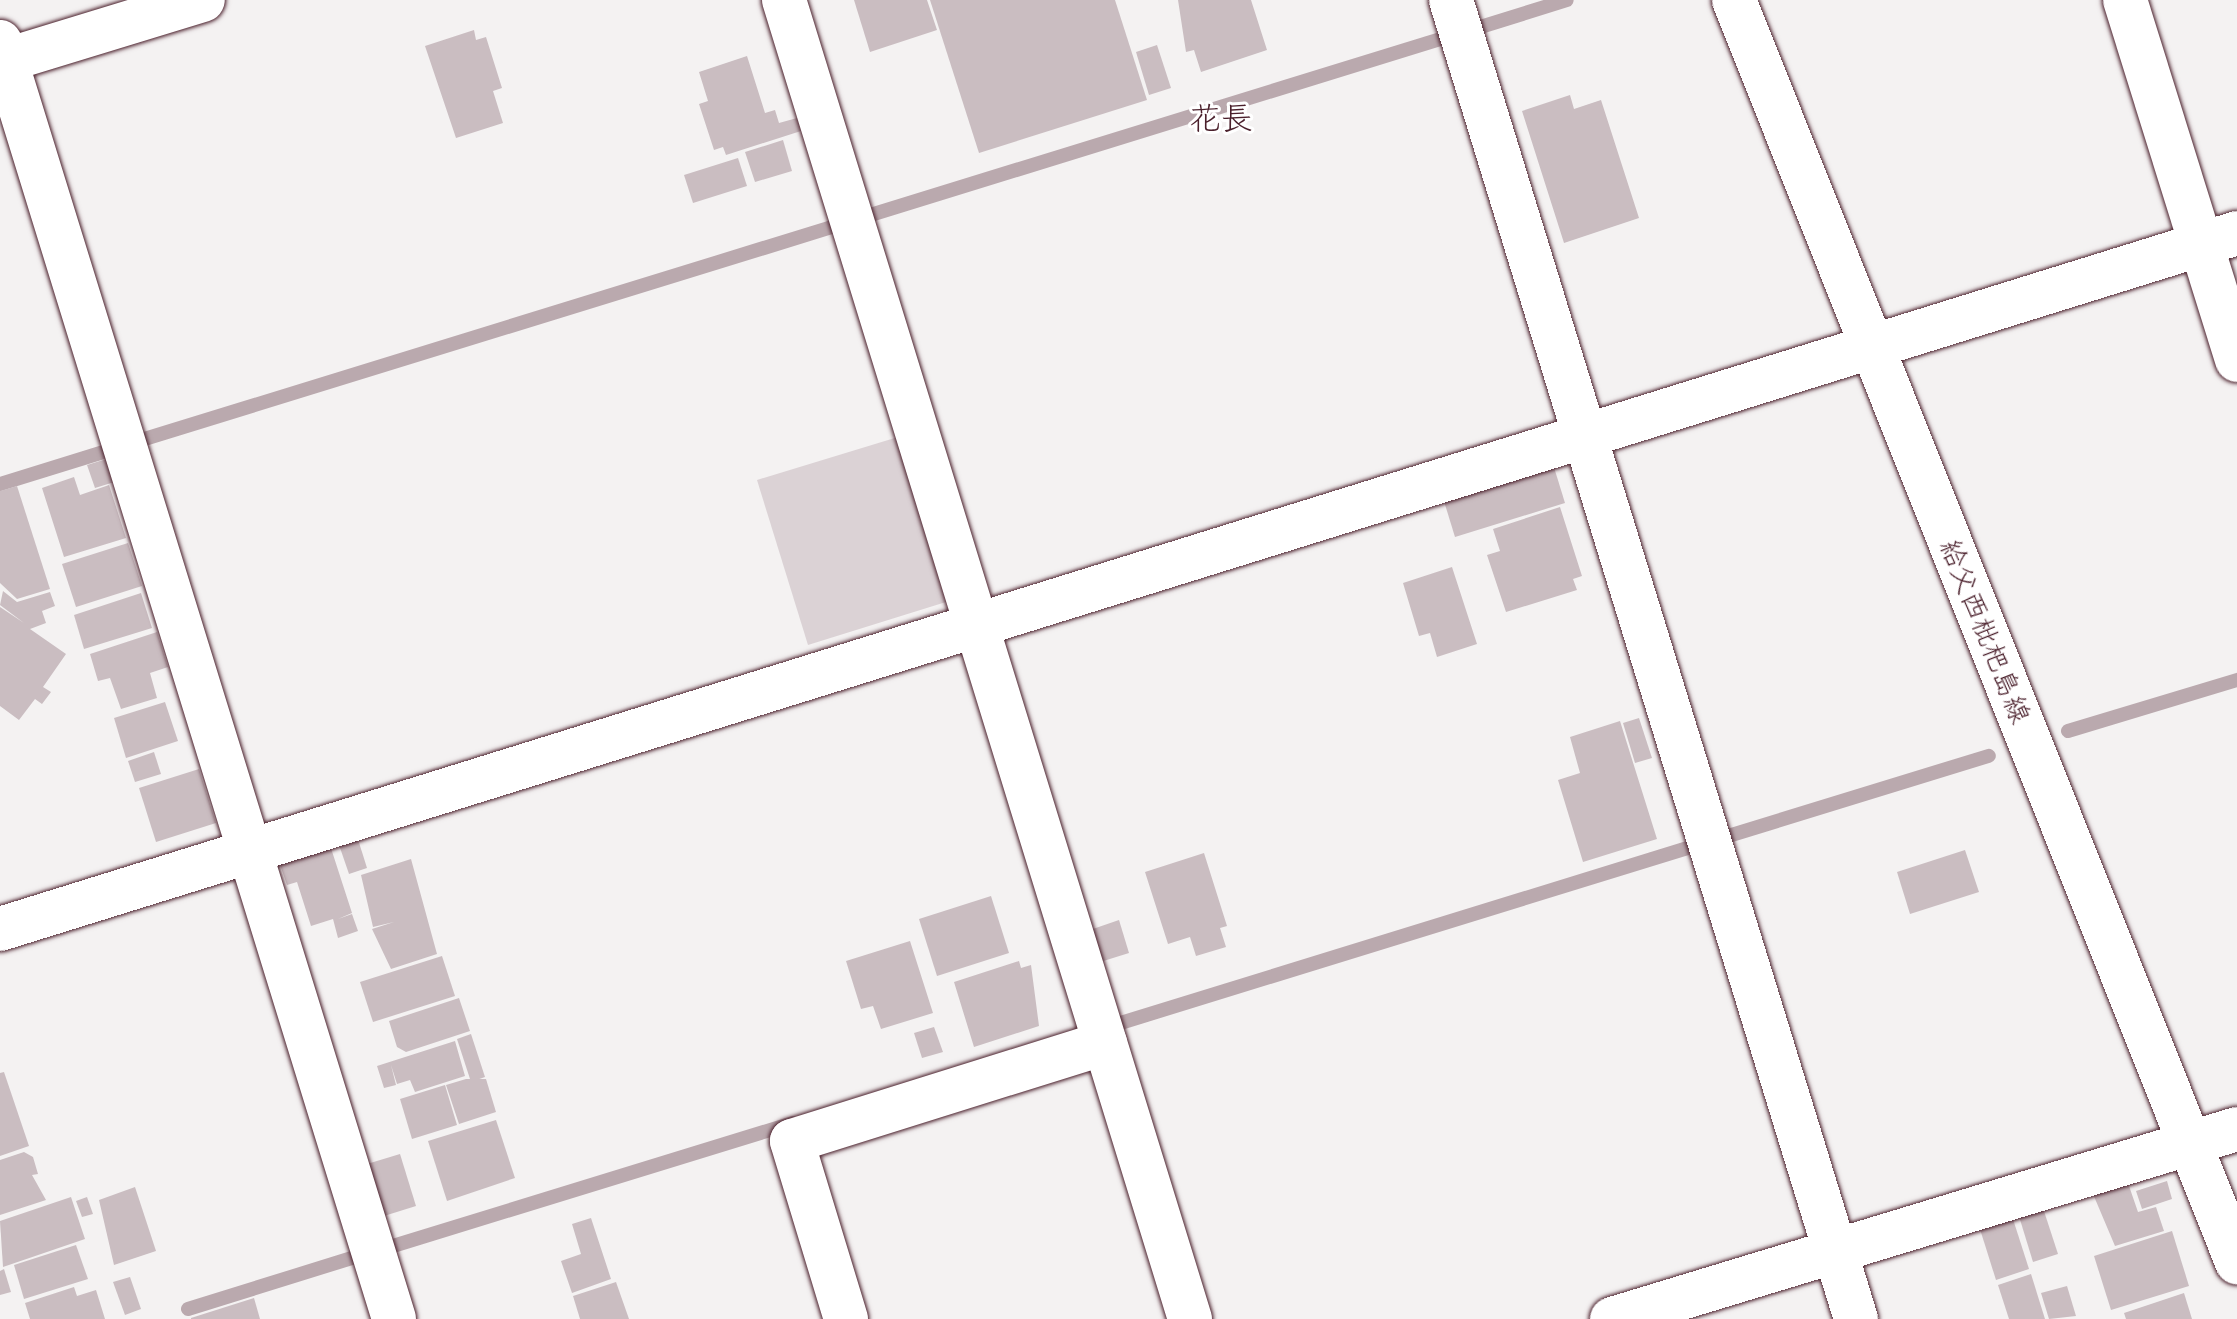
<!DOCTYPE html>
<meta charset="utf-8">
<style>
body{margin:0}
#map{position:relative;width:2237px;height:1319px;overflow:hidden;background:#f4f2f2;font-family:Pangolin,"Klee One",sans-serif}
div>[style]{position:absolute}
.green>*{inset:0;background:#dbd2d5}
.stream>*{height:14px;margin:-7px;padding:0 7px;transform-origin:7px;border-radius:7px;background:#baa9ae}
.building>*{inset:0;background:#cabdc1}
.roads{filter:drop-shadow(0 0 2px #4a1f2b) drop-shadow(0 0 2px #4a1f2b)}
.minor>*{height:44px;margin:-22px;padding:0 22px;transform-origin:22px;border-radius:22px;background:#fff}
.major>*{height:44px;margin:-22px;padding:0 22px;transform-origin:22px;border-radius:22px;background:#fff}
span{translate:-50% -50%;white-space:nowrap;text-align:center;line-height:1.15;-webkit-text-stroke:6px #fff;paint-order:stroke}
.street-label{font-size:28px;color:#4a1f2b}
.quarter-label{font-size:32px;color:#4a1f2b}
</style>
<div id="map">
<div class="green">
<i style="clip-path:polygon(898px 437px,946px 602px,808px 645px,757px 480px)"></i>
</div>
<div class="stream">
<i style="left:1474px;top:29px;width:97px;rotate:-17.3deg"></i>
<i style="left:864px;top:217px;width:613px;rotate:-17.16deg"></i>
<i style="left:138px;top:441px;width:729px;rotate:-17.14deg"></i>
<i style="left:0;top:484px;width:121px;rotate:-17.2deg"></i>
<i style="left:2068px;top:731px;width:177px;rotate:-16.8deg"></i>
<i style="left:1725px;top:837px;width:276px;rotate:-17.1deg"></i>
<i style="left:1114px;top:1025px;width:607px;rotate:-17.15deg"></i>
<i style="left:393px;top:1246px;width:418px;rotate:-17.1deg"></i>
<i style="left:188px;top:1309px;width:185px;rotate:-17.3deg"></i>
</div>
<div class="building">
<i style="clip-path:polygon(854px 0,927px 0,937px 30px,870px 52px)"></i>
<i style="clip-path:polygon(930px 0,1115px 0,1147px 100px,979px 153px)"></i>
<i style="clip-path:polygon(1178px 0,1251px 0,1267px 50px,1201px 72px,1194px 50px,1186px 52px)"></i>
<i style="clip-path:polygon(474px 30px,476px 40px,486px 37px,502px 88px,493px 91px,503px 123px,456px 138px,425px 46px)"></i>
<i style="clip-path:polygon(1157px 45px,1171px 88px,1149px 95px,1136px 52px)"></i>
<i style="clip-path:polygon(747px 56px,765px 113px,775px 110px,779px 123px,797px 118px,801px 131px,726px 155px,723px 147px,714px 150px,699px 104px,708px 101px,699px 72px)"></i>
<i style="clip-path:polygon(1570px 95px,1574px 109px,1601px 100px,1639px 218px,1564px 243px,1522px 111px)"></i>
<i style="clip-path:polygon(783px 140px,792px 171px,755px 182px,745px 152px)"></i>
<i style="clip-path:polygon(738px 158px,747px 186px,693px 203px,684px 175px)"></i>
<i style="clip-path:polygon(116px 456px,124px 479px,95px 488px,87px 465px)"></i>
<i style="clip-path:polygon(1553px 464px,1565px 503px,1455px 537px,1443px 498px)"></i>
<i style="clip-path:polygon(74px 477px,80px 495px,109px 485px,126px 538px,64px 557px,42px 488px)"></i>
<i style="clip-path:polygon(17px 486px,50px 589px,17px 599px,0 583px,0 491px)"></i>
<i style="clip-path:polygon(1560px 507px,1582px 576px,1573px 579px,1577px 590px,1506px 612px,1487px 555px,1500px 551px,1493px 529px)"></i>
<i style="clip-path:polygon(128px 543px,142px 586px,76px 607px,62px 564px)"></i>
<i style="clip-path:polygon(1452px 567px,1477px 644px,1437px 657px,1430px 633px,1419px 636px,1403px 583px)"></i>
<i style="clip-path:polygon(3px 591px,17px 602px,50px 592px,55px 606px,42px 611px,46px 623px,30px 629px,66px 654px,43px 687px,51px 692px,42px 704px,35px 699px,19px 720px,0 706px,0 607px,24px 623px,0 605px)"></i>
<i style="clip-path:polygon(141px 593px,152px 628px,84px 649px,74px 615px)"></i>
<i style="clip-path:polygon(157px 632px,168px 667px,150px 673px,157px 698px,121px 709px,110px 678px,98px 681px,90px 654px)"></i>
<i style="clip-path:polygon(165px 702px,178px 741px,126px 758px,114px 718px)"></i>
<i style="clip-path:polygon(1639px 718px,1652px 758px,1635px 763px,1623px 723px)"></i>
<i style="clip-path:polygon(1620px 721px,1657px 839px,1583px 862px,1558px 780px,1580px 773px,1570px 737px)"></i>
<i style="clip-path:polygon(154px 752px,161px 774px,135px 782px,128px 761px)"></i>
<i style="clip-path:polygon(199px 769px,216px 823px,156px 842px,139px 788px)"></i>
<i style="clip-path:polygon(356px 833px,367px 868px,349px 874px,337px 839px)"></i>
<i style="clip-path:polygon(329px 842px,352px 913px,338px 919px,352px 914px,358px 931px,338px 938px,333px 919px,311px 926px,297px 882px,287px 885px,278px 859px)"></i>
<i style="clip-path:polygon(1965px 850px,1979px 892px,1910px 914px,1897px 872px)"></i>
<i style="clip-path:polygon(1204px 853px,1227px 926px,1220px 928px,1226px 947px,1196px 956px,1190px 937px,1168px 944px,1145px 872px)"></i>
<i style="clip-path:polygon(411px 859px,437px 954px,391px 969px,372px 929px,394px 922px,373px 927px,361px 875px)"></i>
<i style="clip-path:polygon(991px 896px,1009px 953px,937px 976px,919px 919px)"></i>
<i style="clip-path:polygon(1119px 920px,1129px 953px,1097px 963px,1087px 931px)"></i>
<i style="clip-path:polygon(910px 941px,933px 1013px,881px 1029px,873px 1006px,861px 1009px,846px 961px)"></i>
<i style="clip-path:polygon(442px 956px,455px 996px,373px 1022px,360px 982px)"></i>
<i style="clip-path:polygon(1019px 961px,1021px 968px,1031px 965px,1039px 1026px,974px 1047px,954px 982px)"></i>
<i style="clip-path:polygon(459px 998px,470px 1031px,406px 1052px,397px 1047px,389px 1021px)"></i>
<i style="clip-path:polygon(934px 1027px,943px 1052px,922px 1058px,914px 1033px)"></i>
<i style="clip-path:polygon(471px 1034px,485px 1077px,471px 1082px,457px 1039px)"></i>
<i style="clip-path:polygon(455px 1041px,465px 1076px,415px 1092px,410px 1080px,397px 1084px,391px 1065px,396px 1085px,384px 1088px,377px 1066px)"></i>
<i style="clip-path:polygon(4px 1072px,29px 1146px,0 1156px,0 1073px)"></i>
<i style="clip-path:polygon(466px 1079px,486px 1079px,496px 1112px,459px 1124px,446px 1085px)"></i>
<i style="clip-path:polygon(445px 1085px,457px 1125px,412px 1139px,400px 1099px)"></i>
<i style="clip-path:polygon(496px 1120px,515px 1178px,447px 1201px,428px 1141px)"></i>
<i style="clip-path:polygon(24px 1152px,33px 1157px,38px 1174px,32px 1175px,46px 1200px,0 1215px,0 1160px)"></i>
<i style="clip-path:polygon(400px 1154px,416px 1206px,384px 1216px,367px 1164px)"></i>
<i style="clip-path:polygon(2167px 1181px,2172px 1199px,2142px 1209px,2136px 1191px)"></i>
<i style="clip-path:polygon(2128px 1183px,2138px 1212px,2156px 1207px,2164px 1231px,2115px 1246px,2093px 1194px)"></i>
<i style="clip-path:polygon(135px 1187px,156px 1251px,114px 1265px,99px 1200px)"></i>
<i style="clip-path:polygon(71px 1197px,85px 1239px,3px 1267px,0 1221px)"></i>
<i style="clip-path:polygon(87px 1197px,93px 1214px,82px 1217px,76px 1201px)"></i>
<i style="clip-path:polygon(2042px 1205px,2058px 1254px,2033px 1262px,2018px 1213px)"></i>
<i style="clip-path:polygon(2012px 1216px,2029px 1269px,1996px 1280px,1979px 1226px)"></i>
<i style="clip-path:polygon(591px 1218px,611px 1279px,572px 1293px,561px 1261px,581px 1254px,572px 1224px)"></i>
<i style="clip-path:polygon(2172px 1231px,2189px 1286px,2111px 1310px,2094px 1256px)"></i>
<i style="clip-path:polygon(76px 1245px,88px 1279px,24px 1299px,14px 1265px)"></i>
<i style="clip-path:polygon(4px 1269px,11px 1292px,0 1295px,0 1271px)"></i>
<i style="clip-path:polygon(2031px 1274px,2045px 1319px,2009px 1319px,1998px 1285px)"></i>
<i style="clip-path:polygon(130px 1277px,141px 1309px,125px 1315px,113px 1282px)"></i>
<i style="clip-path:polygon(616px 1282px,629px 1319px,580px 1319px,573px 1296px)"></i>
<i style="clip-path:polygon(2067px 1286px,2076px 1316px,2049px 1319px,2041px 1293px)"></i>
<i style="clip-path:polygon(74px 1287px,77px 1296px,96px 1290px,105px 1319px,30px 1319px,25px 1303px)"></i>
<i style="clip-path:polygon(2184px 1293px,2192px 1319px,2126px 1319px,2124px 1313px)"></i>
<i style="clip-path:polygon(254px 1298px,260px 1319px,191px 1319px,191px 1318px)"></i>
</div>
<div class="roads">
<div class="minor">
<i style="left:784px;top:0;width:1380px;rotate:72.89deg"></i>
<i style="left:1451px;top:0;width:1380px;rotate:72.93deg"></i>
<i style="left:2125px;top:0;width:377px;rotate:72.7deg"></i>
<i style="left:0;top:42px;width:1336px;rotate:72.85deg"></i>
<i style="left:0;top:62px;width:212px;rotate:-17deg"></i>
<i style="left:0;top:929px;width:2343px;rotate:-17.28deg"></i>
<i style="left:846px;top:1319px;width:186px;rotate:-106.9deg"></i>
<i style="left:792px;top:1141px;width:328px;rotate:-17.4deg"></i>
<i style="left:1612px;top:1319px;width:653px;rotate:-16.91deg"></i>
</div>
<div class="major">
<i style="left:1734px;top:0;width:1359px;rotate:68.27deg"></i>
</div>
</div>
<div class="street-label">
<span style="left:1984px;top:632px;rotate:68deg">給父西枇杷島線</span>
</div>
<div class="quarter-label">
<span style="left:1221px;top:119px">花長</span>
</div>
</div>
